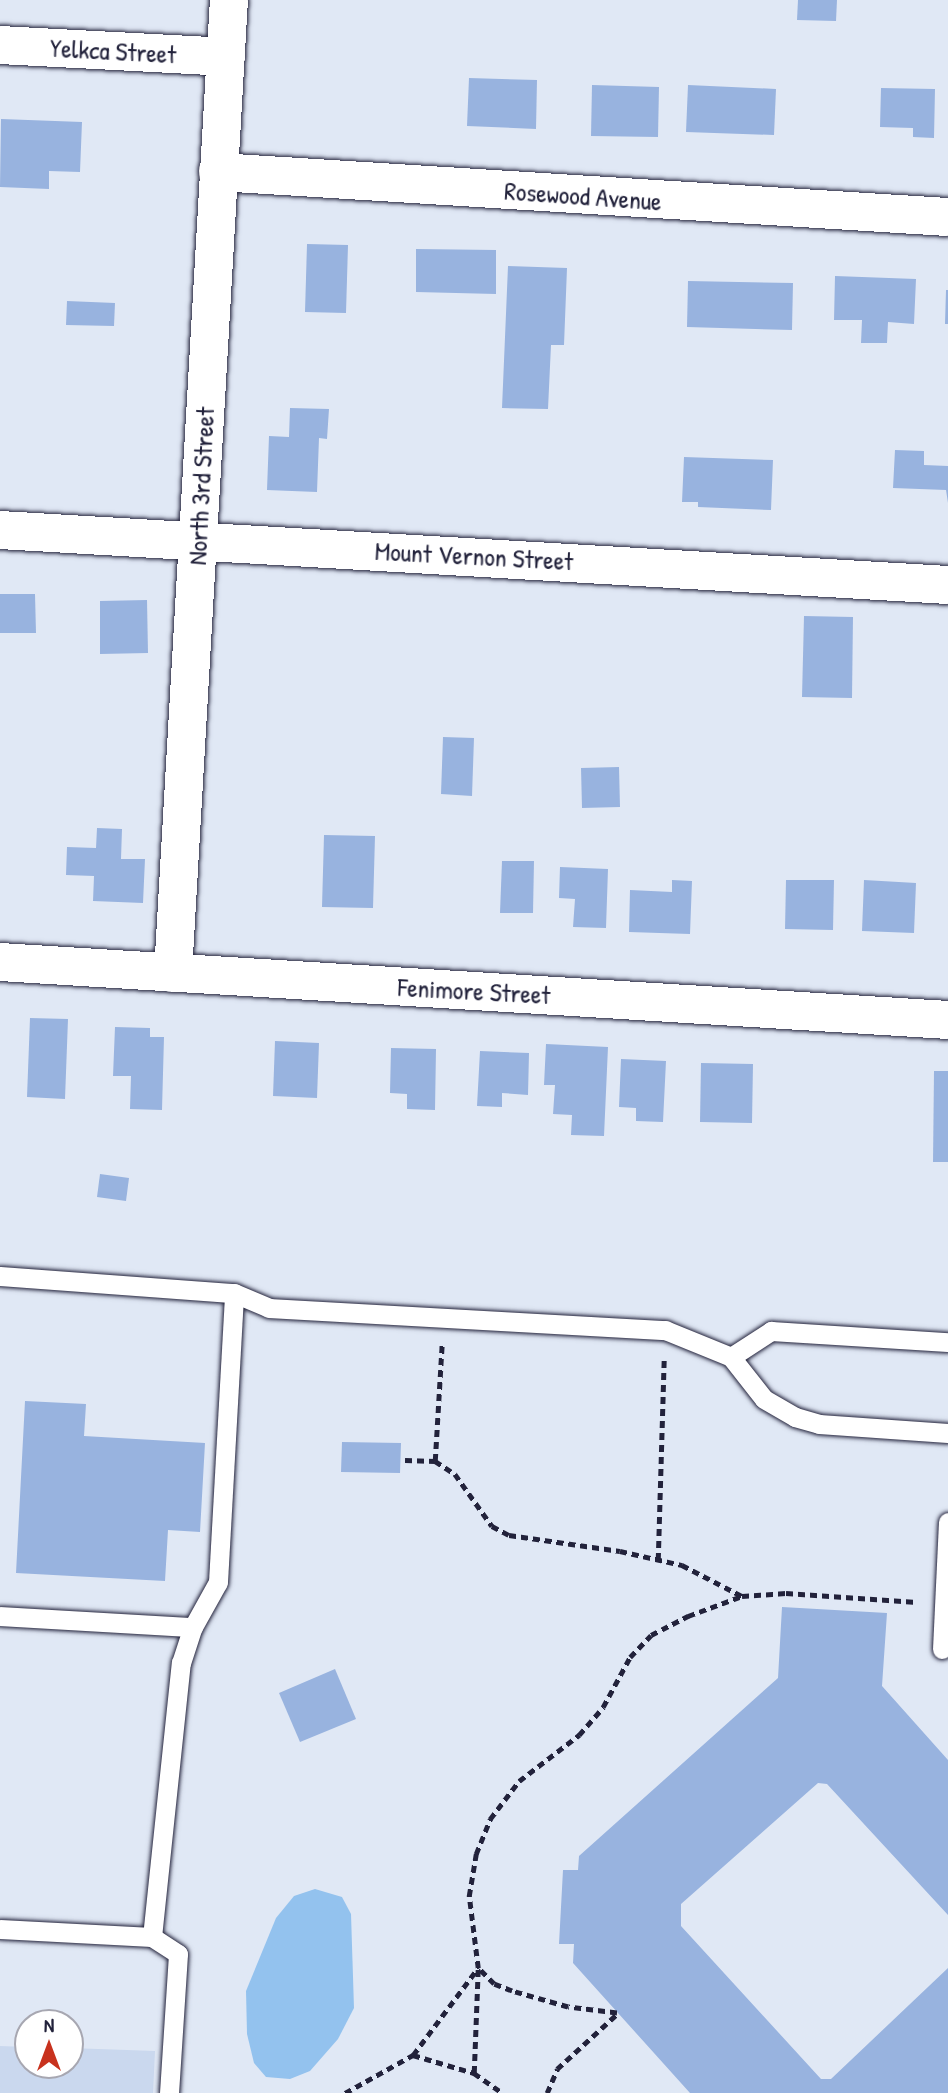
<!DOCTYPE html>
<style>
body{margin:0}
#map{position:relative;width:948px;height:2093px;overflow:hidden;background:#e0e8f5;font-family:"Patrick Hand",sans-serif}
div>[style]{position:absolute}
.built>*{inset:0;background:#cad8ee}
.water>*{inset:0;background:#93c2ee}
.building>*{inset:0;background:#98b3df}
.path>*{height:4.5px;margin-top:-2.25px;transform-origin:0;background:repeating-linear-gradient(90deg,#22223b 0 7px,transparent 0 12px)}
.roads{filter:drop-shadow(0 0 2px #22223b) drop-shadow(0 0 2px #22223b)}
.service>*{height:19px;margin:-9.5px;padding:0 9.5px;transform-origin:9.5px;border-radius:9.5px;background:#fff}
.minor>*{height:38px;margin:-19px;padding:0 19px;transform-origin:19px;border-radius:19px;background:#fff}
span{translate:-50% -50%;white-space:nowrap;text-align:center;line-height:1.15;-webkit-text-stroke:7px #fff;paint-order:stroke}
.street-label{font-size:26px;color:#22223b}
.north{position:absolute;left:14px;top:2009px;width:70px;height:70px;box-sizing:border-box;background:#fff;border:2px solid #a7a7b1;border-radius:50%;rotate:0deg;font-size:19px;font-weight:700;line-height:28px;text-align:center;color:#22223b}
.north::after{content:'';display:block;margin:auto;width:24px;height:32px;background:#c8321e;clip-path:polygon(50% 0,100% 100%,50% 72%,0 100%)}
</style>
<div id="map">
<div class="built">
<i style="clip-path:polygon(0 2046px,28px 2047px,28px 2065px,70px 2065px,70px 2048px,155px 2051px,153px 2093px,0 2093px)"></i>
</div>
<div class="water">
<i style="clip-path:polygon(315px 1889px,342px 1897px,351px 1914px,354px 2008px,338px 2039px,310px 2071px,290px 2079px,266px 2077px,254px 2063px,247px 2034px,246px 1991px,276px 1918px,294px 1896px)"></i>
</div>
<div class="building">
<i style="clip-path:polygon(798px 0,837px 0,836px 21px,797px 20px)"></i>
<i style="clip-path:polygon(469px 78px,537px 80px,536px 129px,467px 126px)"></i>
<i style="clip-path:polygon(592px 85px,659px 87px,658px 137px,591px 136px)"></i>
<i style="clip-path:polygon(688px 85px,776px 89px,774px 135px,686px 132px)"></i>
<i style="clip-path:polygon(881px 88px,935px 89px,934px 138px,913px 137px,913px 128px,880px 127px)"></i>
<i style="clip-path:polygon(1px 119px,82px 122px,80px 172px,49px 171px,49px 189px,0 187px)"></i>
<i style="clip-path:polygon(307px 244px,348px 245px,346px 313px,305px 312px)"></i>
<i style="clip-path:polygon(416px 249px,496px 250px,496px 294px,416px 292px)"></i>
<i style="clip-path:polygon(508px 266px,567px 268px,564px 345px,551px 345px,548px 409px,502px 408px)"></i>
<i style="clip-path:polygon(835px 276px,916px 279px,914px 324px,888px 322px,887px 343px,861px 343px,862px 320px,834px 320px)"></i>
<i style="clip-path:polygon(688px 281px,793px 283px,792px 330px,687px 327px)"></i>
<i style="clip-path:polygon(946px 290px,948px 290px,948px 324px,945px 324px)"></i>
<i style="clip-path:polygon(67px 301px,115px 303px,114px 326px,66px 325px)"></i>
<i style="clip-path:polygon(290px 408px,329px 409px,327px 439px,319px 438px,317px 492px,267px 490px,269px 436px,289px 437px)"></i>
<i style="clip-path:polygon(895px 450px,924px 451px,924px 465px,948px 466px,948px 503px,946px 490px,893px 488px)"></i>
<i style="clip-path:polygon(684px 457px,773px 460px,771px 510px,698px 507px,698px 502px,682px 502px)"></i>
<i style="clip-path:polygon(0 594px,35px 594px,36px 633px,0 633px)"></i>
<i style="clip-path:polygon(147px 600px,148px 653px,100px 654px,100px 601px)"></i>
<i style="clip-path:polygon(804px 616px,853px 617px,852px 698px,802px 697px)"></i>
<i style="clip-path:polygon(443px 737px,474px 738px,472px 796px,441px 794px)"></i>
<i style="clip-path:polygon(619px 767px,620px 807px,582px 808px,581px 768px)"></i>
<i style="clip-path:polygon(97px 828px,122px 829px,121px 859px,145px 859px,143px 903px,93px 901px,94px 876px,66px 875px,67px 847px,96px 848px)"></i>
<i style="clip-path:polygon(324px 835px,375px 836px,373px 908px,322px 907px)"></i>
<i style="clip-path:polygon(502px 861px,534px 861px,533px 913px,500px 913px)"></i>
<i style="clip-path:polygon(560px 867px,608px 869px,606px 928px,573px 927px,575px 899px,559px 898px)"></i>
<i style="clip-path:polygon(672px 880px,692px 881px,690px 934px,629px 932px,630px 890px,672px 892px)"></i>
<i style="clip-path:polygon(786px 880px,834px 880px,833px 930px,785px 929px)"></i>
<i style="clip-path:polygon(864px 880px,916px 883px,914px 933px,862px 931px)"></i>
<i style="clip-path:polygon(30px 1018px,68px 1019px,65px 1099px,27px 1097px)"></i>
<i style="clip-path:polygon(115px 1027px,150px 1028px,150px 1037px,164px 1037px,162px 1110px,130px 1109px,131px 1076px,113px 1076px)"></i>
<i style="clip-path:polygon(275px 1041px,319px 1043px,317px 1098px,273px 1096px)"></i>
<i style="clip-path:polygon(546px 1044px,608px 1047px,604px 1136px,571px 1135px,572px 1115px,553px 1114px,555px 1085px,544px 1085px)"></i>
<i style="clip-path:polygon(391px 1048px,436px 1049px,435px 1110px,407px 1109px,407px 1094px,390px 1093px)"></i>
<i style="clip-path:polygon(480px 1051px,529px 1053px,528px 1095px,502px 1093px,502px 1107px,477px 1106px)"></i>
<i style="clip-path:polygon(621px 1059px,666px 1061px,663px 1122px,636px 1121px,636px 1108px,619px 1107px)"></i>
<i style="clip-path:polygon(701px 1063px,753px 1064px,752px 1123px,700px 1122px)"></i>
<i style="clip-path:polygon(934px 1071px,948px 1071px,948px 1162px,933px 1162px)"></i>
<i style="clip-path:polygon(100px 1174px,129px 1178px,126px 1201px,97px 1197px)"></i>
<i style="clip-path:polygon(25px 1401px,86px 1404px,84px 1436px,205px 1443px,200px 1532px,168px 1530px,165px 1581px,16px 1573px)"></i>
<i style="clip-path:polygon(342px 1442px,401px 1443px,400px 1473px,341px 1472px)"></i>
<i style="clip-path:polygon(782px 1607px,887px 1613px,882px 1686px,948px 1760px,948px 1915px,827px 1784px,818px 1783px,681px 1904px,681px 1926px,821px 2079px,831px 2079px,948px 1968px,948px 2093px,690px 2093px,573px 1963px,574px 1944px,559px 1944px,563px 1870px,578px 1870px,579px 1856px,778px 1678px)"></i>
<i style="clip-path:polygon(335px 1669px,356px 1719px,300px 1742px,279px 1693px)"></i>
</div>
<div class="path">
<i style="left:405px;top:1460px;width:30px;rotate:2deg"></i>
<i style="left:435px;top:1461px;width:24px;rotate:33deg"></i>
<i style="left:455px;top:1474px;width:64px;rotate:54.6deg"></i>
<i style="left:492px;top:1526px;width:19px;rotate:28deg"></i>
<i style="left:509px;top:1535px;width:112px;rotate:8.2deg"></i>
<i style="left:620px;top:1551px;width:64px;rotate:12.7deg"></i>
<i style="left:682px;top:1565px;width:68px;rotate:27.3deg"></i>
<i style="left:435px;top:1461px;width:118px;rotate:-86.6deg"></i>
<i style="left:658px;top:1560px;width:202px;rotate:-88.3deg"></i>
<i style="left:617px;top:2013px;width:49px;rotate:-173deg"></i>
<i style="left:568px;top:2007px;width:58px;rotate:-164.1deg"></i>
<i style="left:512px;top:1991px;width:19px;rotate:-159deg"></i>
<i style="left:494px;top:1984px;width:23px;rotate:-135deg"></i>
<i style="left:478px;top:1968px;width:73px;rotate:-97.1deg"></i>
<i style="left:469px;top:1896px;width:43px;rotate:-80.5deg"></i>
<i style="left:476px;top:1854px;width:38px;rotate:-68deg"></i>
<i style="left:490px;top:1819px;width:48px;rotate:-52.7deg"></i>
<i style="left:519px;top:1781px;width:76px;rotate:-37.5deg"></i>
<i style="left:579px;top:1735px;width:37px;rotate:-49deg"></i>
<i style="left:603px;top:1707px;width:57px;rotate:-61.6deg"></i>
<i style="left:630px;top:1657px;width:30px;rotate:-46deg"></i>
<i style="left:651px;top:1635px;width:42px;rotate:-27.2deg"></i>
<i style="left:688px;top:1616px;width:58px;rotate:-20.3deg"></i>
<i style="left:742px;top:1596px;width:44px;rotate:-3.9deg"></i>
<i style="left:786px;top:1593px;width:131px;rotate:3.9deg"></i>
<i style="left:413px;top:2055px;width:109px;rotate:-53.2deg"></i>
<i style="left:474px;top:2073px;width:104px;rotate:-87.8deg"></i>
<i style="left:345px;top:2093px;width:78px;rotate:-29.2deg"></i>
<i style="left:413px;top:2055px;width:64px;rotate:16.4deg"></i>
<i style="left:474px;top:2073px;width:35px;rotate:35deg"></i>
<i style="left:547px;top:2093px;width:26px;rotate:-67deg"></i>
<i style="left:557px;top:2069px;width:81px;rotate:-42.5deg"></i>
</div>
<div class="roads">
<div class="service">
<i style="left:0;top:1276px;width:235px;rotate:4.2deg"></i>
<i style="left:234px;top:1293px;width:38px;rotate:23deg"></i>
<i style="left:269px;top:1308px;width:397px;rotate:3.2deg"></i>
<i style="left:665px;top:1330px;width:71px;rotate:22.2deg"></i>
<i style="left:731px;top:1357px;width:48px;rotate:-33deg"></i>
<i style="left:771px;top:1331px;width:177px;rotate:3.6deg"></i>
<i style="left:731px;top:1357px;width:53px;rotate:51.8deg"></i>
<i style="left:764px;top:1399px;width:36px;rotate:30deg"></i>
<i style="left:795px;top:1417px;width:25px;rotate:16deg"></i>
<i style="left:819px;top:1424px;width:129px;rotate:4deg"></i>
<i style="left:0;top:1616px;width:193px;rotate:3.3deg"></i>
<i style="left:942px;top:1649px;width:127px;rotate:-87.3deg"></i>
<i style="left:0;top:1929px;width:152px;rotate:3deg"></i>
<i style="left:152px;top:1937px;width:276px;rotate:-84deg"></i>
<i style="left:181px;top:1663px;width:38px;rotate:-72deg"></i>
<i style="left:193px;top:1627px;width:51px;rotate:-60.9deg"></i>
<i style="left:218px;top:1582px;width:289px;rotate:-86.8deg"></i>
<i style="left:152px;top:1937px;width:31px;rotate:33deg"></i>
<i style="left:178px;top:1954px;width:139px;rotate:93.7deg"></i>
</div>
<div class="minor">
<i style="left:0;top:45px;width:226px;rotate:3deg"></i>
<i style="left:218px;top:172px;width:731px;rotate:3.53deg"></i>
<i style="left:0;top:530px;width:950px;rotate:3.32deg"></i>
<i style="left:0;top:962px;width:950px;rotate:3.5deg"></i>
<i style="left:173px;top:973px;width:975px;rotate:-86.71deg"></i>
</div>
</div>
<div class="street-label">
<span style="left:113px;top:51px;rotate:3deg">Yelkca Street</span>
<span style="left:583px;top:196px;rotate:4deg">Rosewood Avenue</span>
<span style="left:201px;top:486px;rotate:-87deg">North 3rd Street</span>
<span style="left:474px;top:556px;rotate:3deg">Mount Vernon Street</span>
<span style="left:474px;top:991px;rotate:3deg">Fenimore Street</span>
</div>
<div class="north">N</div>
</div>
